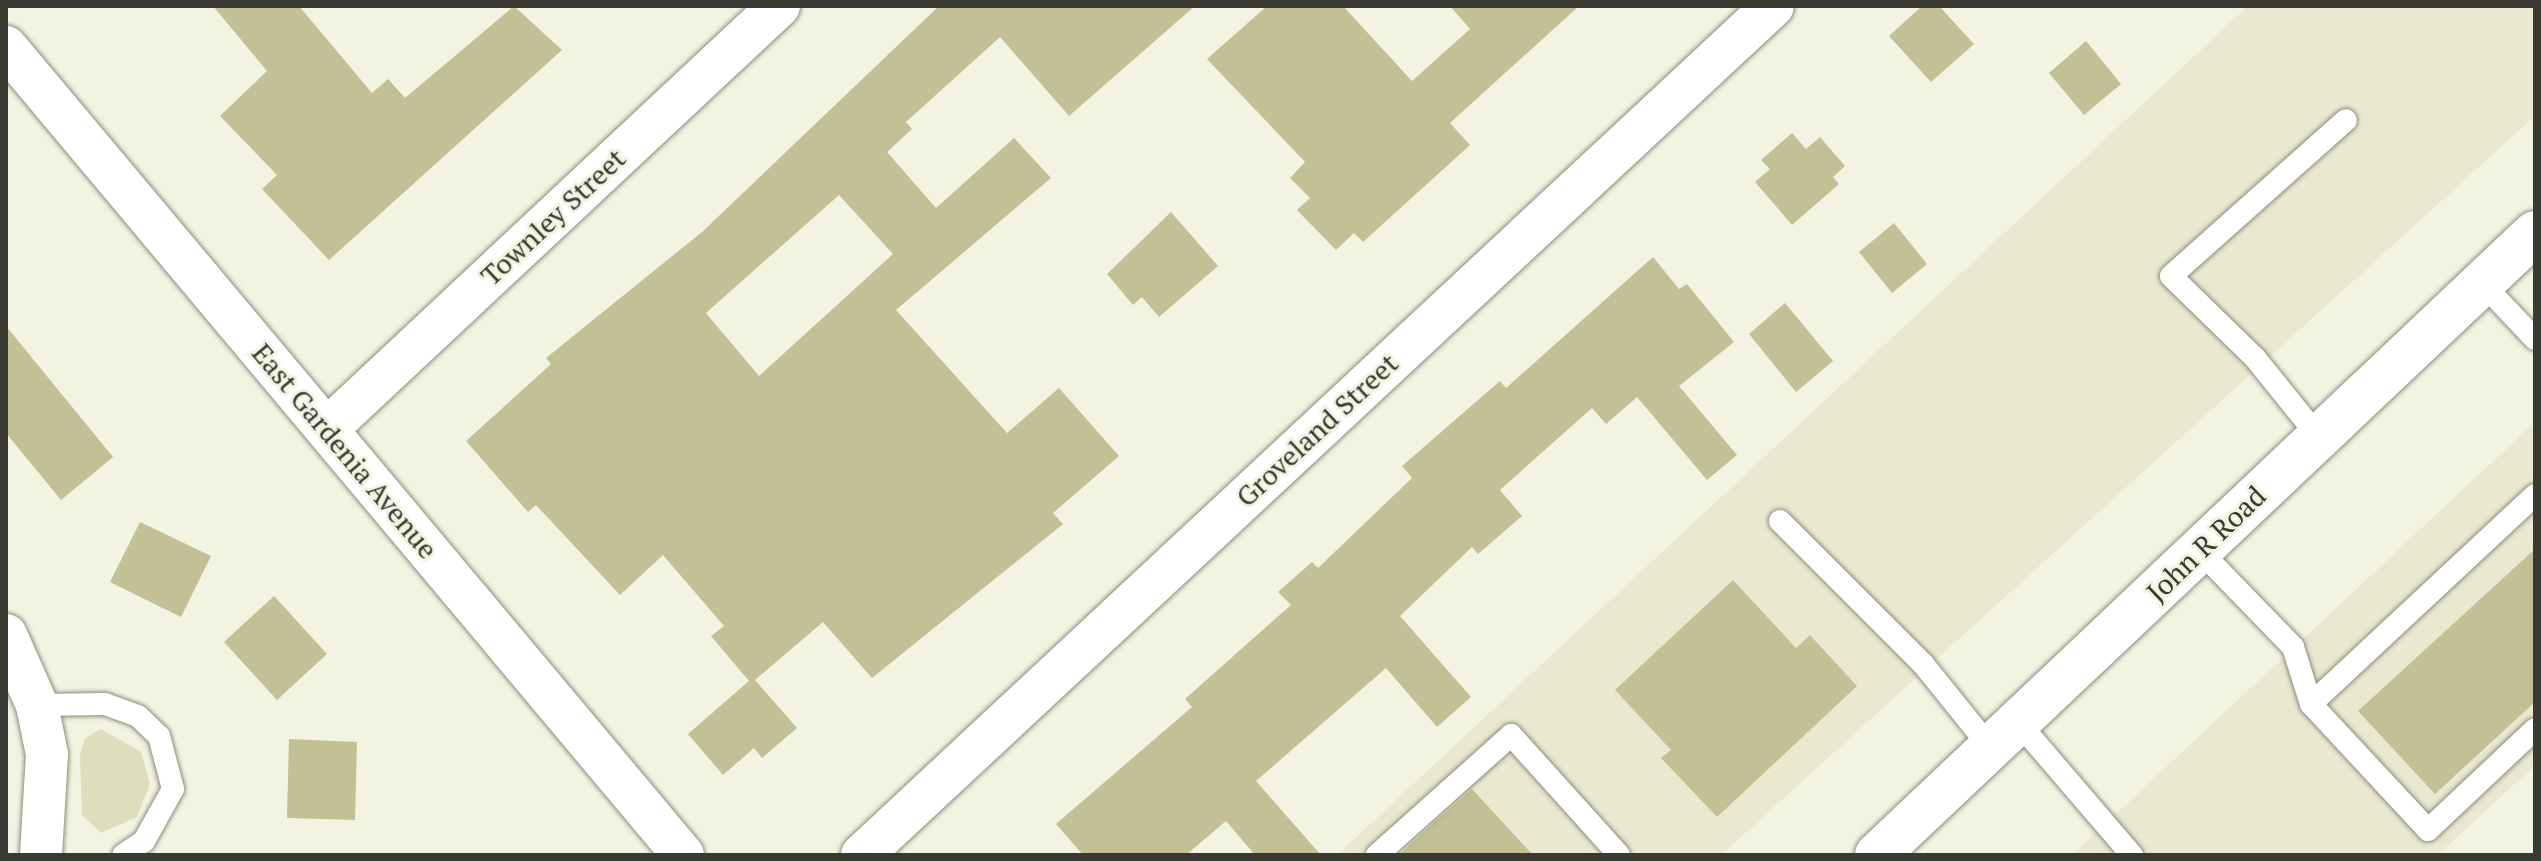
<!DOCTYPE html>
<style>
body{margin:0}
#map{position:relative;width:2541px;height:861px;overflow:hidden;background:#f3f3e2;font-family:"PT Serif",serif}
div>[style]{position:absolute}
.built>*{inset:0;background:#eae9d0}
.green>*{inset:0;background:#deddbc}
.building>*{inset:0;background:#c2c094}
.roads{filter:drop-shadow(0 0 2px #8d8d7d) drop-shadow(0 0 2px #8d8d7d)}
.service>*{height:22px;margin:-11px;padding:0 11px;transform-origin:11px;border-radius:11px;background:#fff}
.minor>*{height:42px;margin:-21px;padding:0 21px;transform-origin:21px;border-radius:21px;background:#fff}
.secondary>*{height:44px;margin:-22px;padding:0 22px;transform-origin:22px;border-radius:22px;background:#fff}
span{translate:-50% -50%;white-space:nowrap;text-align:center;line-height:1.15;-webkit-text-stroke:6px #f3f3e2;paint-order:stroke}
.street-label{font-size:28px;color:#393932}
.frame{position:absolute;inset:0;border:8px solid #393932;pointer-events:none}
</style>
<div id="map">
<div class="built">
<i style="clip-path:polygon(2248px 6px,2535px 6px,2535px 116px,1721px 855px,1337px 855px)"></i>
<i style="clip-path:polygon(2535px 422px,2535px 765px,2438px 855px,2072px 855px)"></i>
</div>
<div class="green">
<i style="clip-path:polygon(101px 729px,141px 752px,150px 784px,137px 817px,101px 833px,82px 815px,80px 755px,85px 738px)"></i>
</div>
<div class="building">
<i style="clip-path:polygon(213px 6px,299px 6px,372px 93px,388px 79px,405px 98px,514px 6px,562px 50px,329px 260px,262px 189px,277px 175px,220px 116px,267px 71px)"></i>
<i style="clip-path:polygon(evenodd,939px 6px,1195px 6px,1069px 116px,1000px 37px,906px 122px,912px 129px,887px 152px,936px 208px,1014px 138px,1051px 178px,896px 310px,1007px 433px,1059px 388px,1119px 456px,1053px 513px,1063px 524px,872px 678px,823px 622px,755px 680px,797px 728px,762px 758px,754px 748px,723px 775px,688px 734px,749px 681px,711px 636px,724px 626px,663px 555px,620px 595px,536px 505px,528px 512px,466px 441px,551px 364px,546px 358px,702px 232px,939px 6px,839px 195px,893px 254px,759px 376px,706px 313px,839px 195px)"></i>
<i style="clip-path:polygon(1267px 6px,1343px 6px,1412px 81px,1470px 29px,1450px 6px,1579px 6px,1450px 123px,1470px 145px,1363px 242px,1354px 233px,1336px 250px,1297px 210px,1310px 198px,1290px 178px,1305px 162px,1207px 59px)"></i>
<i style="clip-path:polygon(1922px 6px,1939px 6px,1974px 44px,1931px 82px,1889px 36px)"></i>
<i style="clip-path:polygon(2086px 41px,2121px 84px,2084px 115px,2049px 73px)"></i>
<i style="clip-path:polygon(1792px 133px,1806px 149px,1820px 137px,1845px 166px,1833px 177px,1839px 184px,1792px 225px,1755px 182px,1770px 169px,1761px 160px)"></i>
<i style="clip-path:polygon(1171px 212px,1218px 266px,1159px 317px,1142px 297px,1133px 305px,1107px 274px)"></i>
<i style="clip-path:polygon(1894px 223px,1927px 264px,1892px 293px,1859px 252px)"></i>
<i style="clip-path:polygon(1653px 257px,1679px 289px,1687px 284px,1734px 342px,1679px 386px,1737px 455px,1707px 480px,1637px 397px,1606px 424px,1592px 408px,1500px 490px,1522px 516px,1478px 554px,1472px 547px,1400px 616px,1471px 697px,1437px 727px,1386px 668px,1256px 781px,1321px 855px,1255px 855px,1226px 821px,1186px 855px,1083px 855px,1056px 824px,1192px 707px,1185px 699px,1291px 605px,1278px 592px,1312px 562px,1318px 568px,1412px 478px,1402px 466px,1500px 381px,1506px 388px)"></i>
<i style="clip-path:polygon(1785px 303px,1833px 361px,1796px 392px,1749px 334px)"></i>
<i style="clip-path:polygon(6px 326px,113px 457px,61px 500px,6px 433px)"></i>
<i style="clip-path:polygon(140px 522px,211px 556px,181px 617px,110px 582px)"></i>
<i style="clip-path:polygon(2535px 549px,2535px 702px,2435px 794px,2358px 711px)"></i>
<i style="clip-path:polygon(1733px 580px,1796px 648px,1810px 635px,1857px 686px,1717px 817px,1661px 758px,1671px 750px,1615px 690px)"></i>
<i style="clip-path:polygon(274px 596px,327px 654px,277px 700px,224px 642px)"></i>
<i style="clip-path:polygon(289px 739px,357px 742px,355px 820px,287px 818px)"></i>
<i style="clip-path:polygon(1472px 789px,1533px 855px,1399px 855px,1429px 827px)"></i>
</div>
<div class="roads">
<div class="service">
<i style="left:2482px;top:283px;width:77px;rotate:46.6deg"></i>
<i style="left:2318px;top:436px;width:100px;rotate:-128.9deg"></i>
<i style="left:2255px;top:358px;width:117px;rotate:-135.7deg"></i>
<i style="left:2171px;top:276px;width:234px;rotate:-41.7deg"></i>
<i style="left:1780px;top:521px;width:202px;rotate:45deg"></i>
<i style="left:1923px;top:664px;width:107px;rotate:51.1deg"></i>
<i style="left:2200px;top:551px;width:134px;rotate:45.9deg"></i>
<i style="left:2293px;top:647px;width:60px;rotate:72.5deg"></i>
<i style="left:2311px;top:704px;width:172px;rotate:47.1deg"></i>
<i style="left:2428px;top:830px;width:147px;rotate:-43.3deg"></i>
<i style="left:2311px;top:704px;width:306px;rotate:-43deg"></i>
<i style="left:37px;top:705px;width:68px;rotate:-0.8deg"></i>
<i style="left:105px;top:704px;width:35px;rotate:20deg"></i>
<i style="left:138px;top:716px;width:29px;rotate:44deg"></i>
<i style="left:159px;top:736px;width:55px;rotate:75.2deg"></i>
<i style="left:173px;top:789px;width:60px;rotate:119.1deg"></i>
<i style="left:144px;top:841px;width:25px;rotate:146deg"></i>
<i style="left:2017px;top:721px;width:177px;rotate:49.4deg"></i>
<i style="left:1377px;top:855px;width:180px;rotate:-41.8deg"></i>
<i style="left:1511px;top:735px;width:161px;rotate:48deg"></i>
</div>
<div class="minor">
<i style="left:6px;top:47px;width:1054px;rotate:50.04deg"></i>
<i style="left:327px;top:429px;width:619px;rotate:-43.1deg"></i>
<i style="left:6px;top:635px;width:77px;rotate:66.1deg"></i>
<i style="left:37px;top:705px;width:50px;rotate:78.5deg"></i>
<i style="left:47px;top:754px;width:101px;rotate:93.4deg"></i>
<i style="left:862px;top:855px;width:1245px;rotate:-42.98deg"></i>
</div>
<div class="secondary">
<i style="left:1877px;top:855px;width:905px;rotate:-43.39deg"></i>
</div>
</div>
<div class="street-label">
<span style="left:553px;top:217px;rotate:-43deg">Townley Street</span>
<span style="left:1317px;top:430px;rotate:-43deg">Groveland Street</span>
<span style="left:345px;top:451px;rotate:50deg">East Gardenia Avenue</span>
<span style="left:2206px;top:544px;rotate:-44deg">John R Road</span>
</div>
<div class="frame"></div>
</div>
